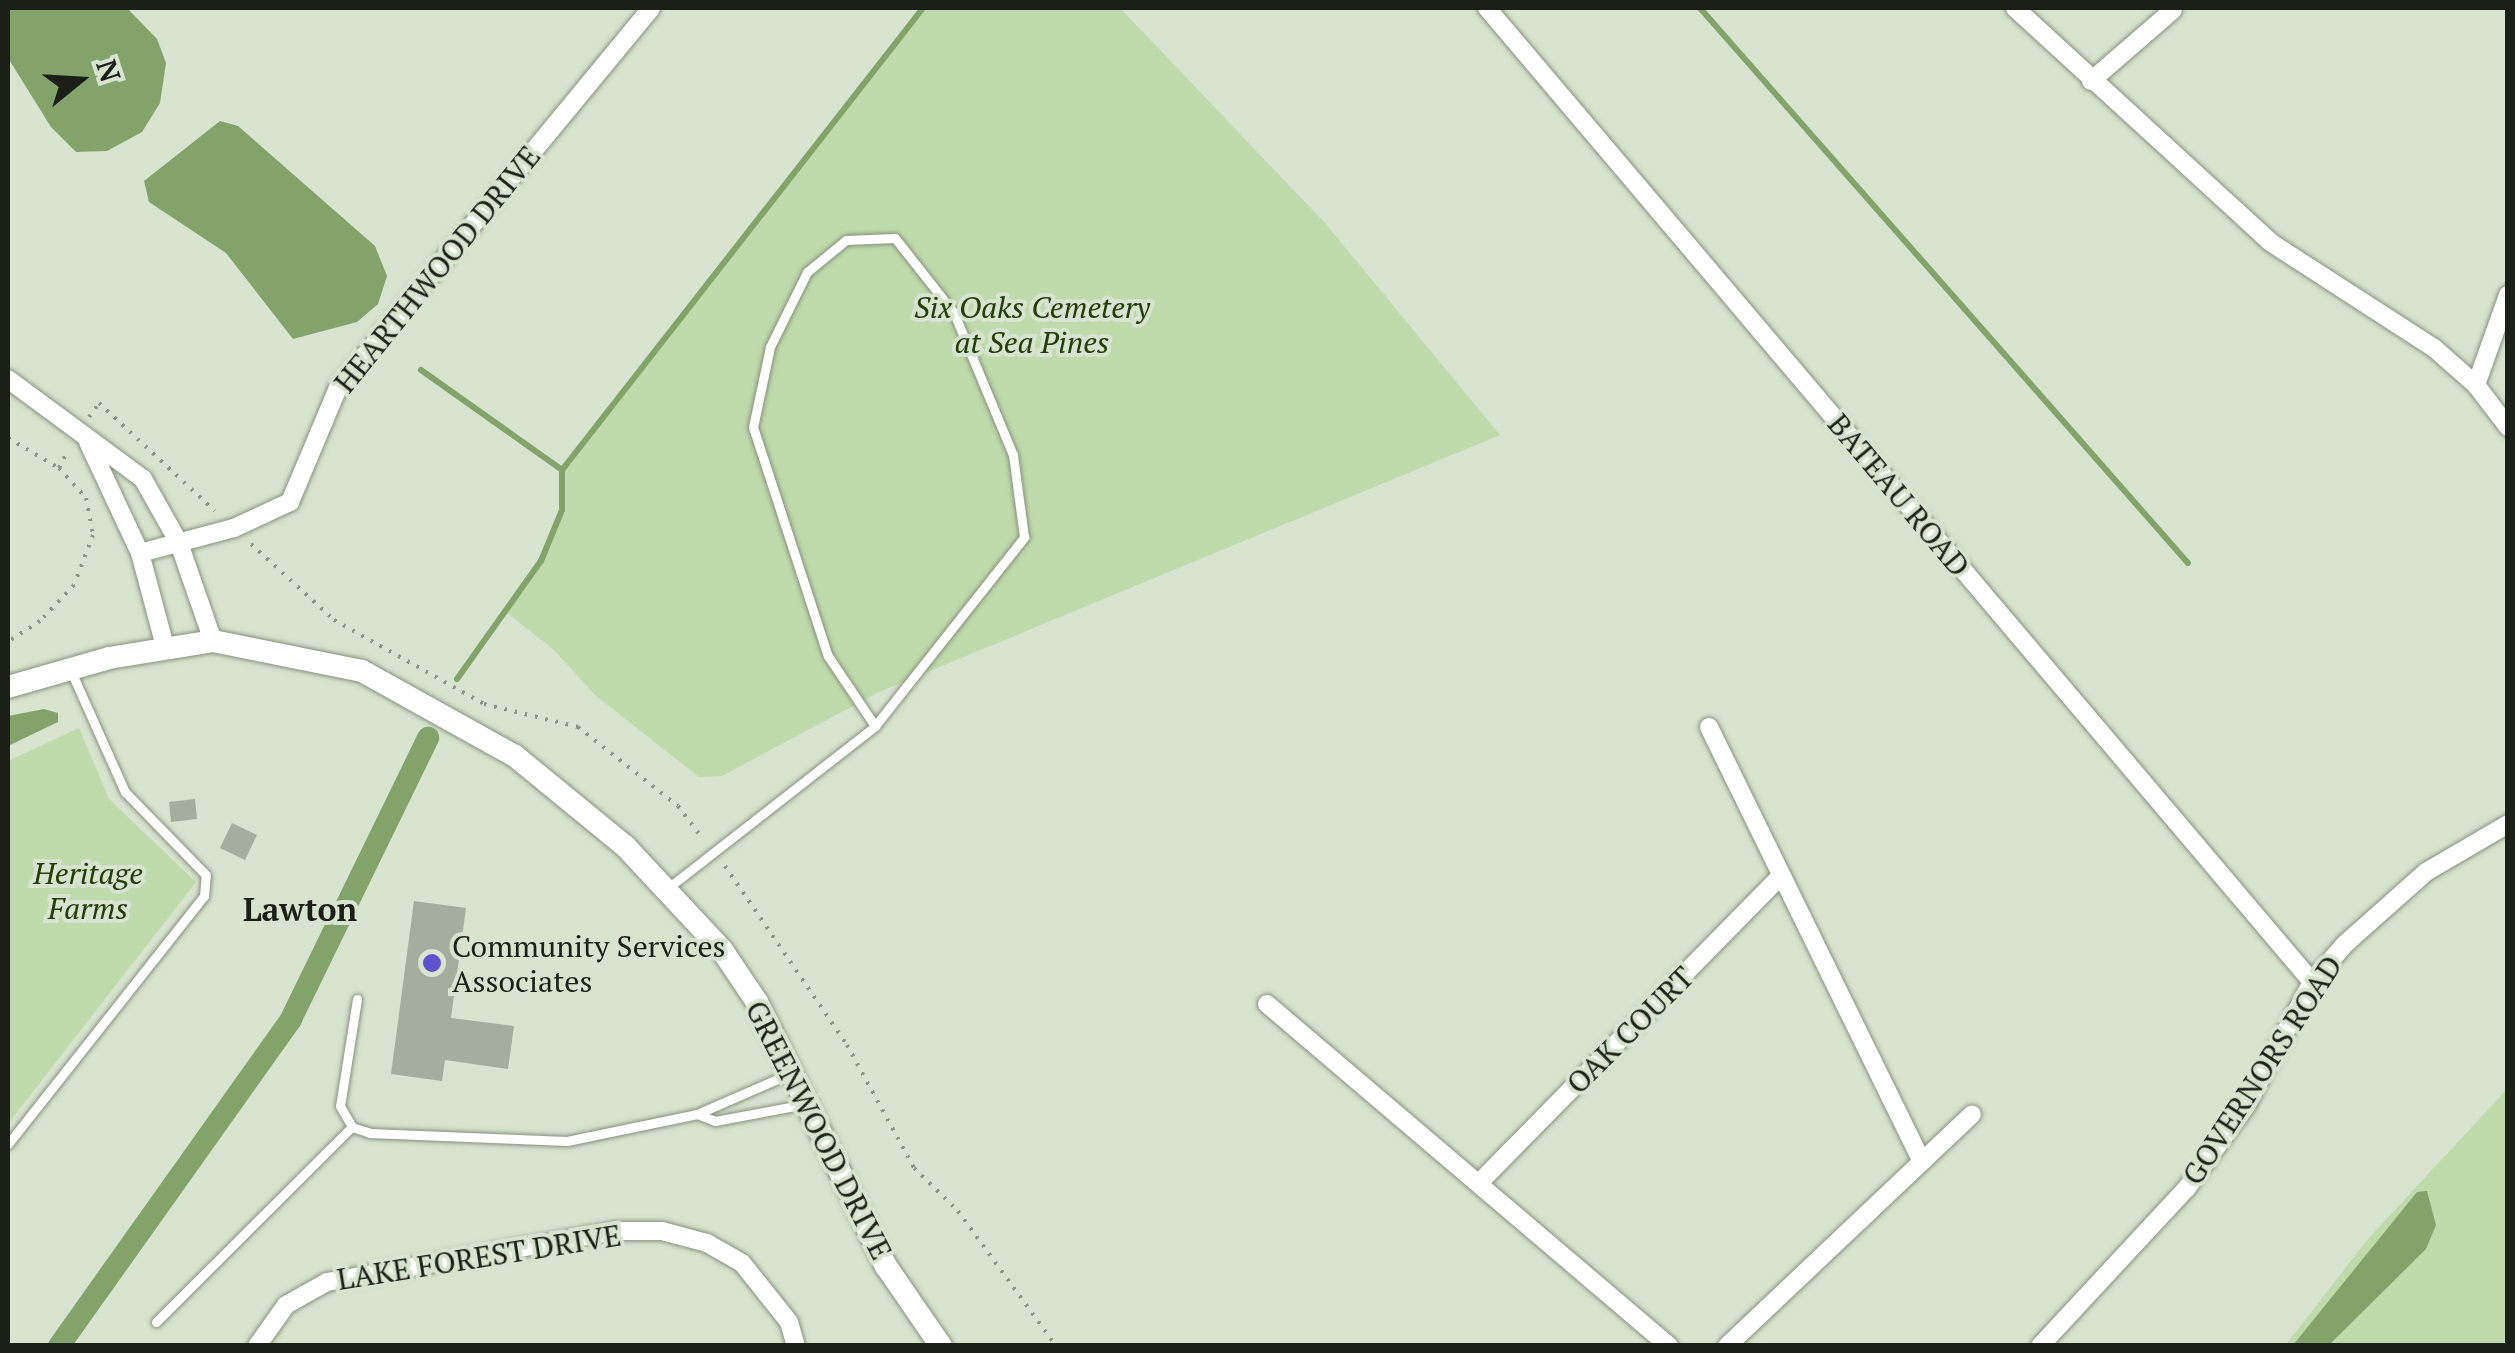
<!DOCTYPE html>
<style>
body{margin:0}
#map{position:relative;width:2515px;height:1353px;overflow:hidden;background:#d8e3d0;font-family:"PT Serif",serif}
div>[style]{position:absolute}
.green>*{inset:0;background:#c0daab}
.water>*{inset:0;background:#84a36b}
.stream>*{height:6px;margin:-3px;padding:0 3px;transform-origin:3px;border-radius:3px;background:#84a36b}
.canal>*{height:22px;margin:-11px;padding:0 11px;transform-origin:11px;border-radius:11px;background:#84a36b}
.building>*{inset:0;background:#a4ae9c}
.path>*{height:4px;margin-top:-2px;transform-origin:0;background:repeating-linear-gradient(90deg,#8d9587 0 2.5px,transparent 0 10.5px)}
.roads{filter:drop-shadow(0 0 2px #87917f) drop-shadow(0 0 2px #87917f)}
.service>*{height:9px;margin:-4.5px;padding:0 4.5px;transform-origin:4.5px;border-radius:4.5px;background:#fff}
.minor>*{height:18px;margin:-9px;padding:0 9px;transform-origin:9px;border-radius:9px;background:#fff}
.tertiary>*{height:22px;margin:-11px;padding:0 11px;transform-origin:11px;border-radius:11px;background:#fff}
.dots>*{width:28px;height:28px;translate:-50% -50%;box-sizing:border-box;border:5px solid #d8e3d0;border-radius:50%}
span{translate:-50% -50%;white-space:nowrap;text-align:center;line-height:1.15;-webkit-text-stroke:8px #d8e3d0;paint-order:stroke}
.street-label{font-size:30px;color:#1b1f18}
.park-label{font-size:30px;color:#233f00;font-style:italic}
.poi-label{font-size:30px;color:#1b1f18}
.left{translate:0 -50%;text-align:left}
.neighbourhood-label{font-size:32px;color:#1b1f18;font-weight:700}
.frame{position:absolute;inset:0;border:10px solid #1b1f18;pointer-events:none}
.north{position:absolute;left:30px;top:30px;width:100px;height:100px;-webkit-text-stroke:8px #d8e3d0;paint-order:stroke;rotate:72deg;font-size:28px;font-weight:700;line-height:40px;text-align:center;color:#1b1f18}
.north::after{content:'';display:block;margin:auto;width:35px;height:45px;background:#1b1f18;clip-path:polygon(50% 0,100% 100%,50% 72%,0 100%)}
</style>
<div id="map">
<div class="green">
<i style="clip-path:polygon(923px 8px,1120px 8px,1325px 223px,1500px 435px,879px 692px,722px 776px,699px 777px,595px 695px,553px 649px,506px 612px,541px 561px,562px 510px,562px 470px)"></i>
<i style="clip-path:polygon(79px 728px,109px 799px,196px 882px,8px 1124px,8px 761px)"></i>
<i style="clip-path:polygon(2507px 1089px,2507px 1345px,2285px 1346px,2367px 1240px)"></i>
</div>
<div class="water">
<i style="clip-path:polygon(8px 8px,127px 8px,157px 39px,166px 63px,160px 103px,142px 132px,107px 151px,76px 152px,51px 127px,8px 58px)"></i>
<i style="clip-path:polygon(220px 121px,238px 126px,375px 246px,387px 276px,378px 304px,357px 322px,293px 339px,226px 253px,149px 202px,144px 181px)"></i>
<i style="clip-path:polygon(44px 709px,58px 713px,58px 722px,8px 746px,8px 716px)"></i>
<i style="clip-path:polygon(2427px 1191px,2436px 1225px,2426px 1249px,2329px 1345px,2293px 1345px,2417px 1192px)"></i>
</div>
<div class="stream">
<i style="left:1700px;top:8px;width:739px;rotate:48.68deg"></i>
<i style="left:421px;top:370px;width:173px;rotate:35.3deg"></i>
<i style="left:457px;top:679px;width:145px;rotate:-54.6deg"></i>
<i style="left:541px;top:561px;width:55px;rotate:-67.6deg"></i>
<i style="left:562px;top:510px;width:40px;rotate:-90deg"></i>
<i style="left:562px;top:470px;width:586px;rotate:-52deg"></i>
</div>
<div class="canal">
<i style="left:59px;top:1346px;width:401px;rotate:-54.6deg"></i>
<i style="left:291px;top:1019px;width:313px;rotate:-64deg"></i>
</div>
<div class="building">
<i style="clip-path:polygon(195px 799px,197px 819px,171px 822px,169px 802px)"></i>
<i style="clip-path:polygon(232px 823px,257px 835px,245px 860px,220px 848px)"></i>
<i style="clip-path:polygon(414px 901px,466px 908px,451px 1018px,514px 1026px,508px 1069px,445px 1060px,442px 1081px,391px 1074px)"></i>
</div>
<div class="path">
<i style="left:89px;top:417px;width:17px;rotate:-54deg"></i>
<i style="left:99px;top:403px;width:158px;rotate:43deg"></i>
<i style="left:8px;top:438px;width:59px;rotate:30.5deg"></i>
<i style="left:59px;top:468px;width:40px;rotate:48deg"></i>
<i style="left:86px;top:498px;width:38px;rotate:79deg"></i>
<i style="left:93px;top:535px;width:53px;rotate:110.8deg"></i>
<i style="left:74px;top:585px;width:50px;rotate:133.4deg"></i>
<i style="left:40px;top:621px;width:38px;rotate:147deg"></i>
<i style="left:59px;top:468px;width:20px;rotate:-63deg"></i>
<i style="left:251px;top:544px;width:113px;rotate:42.5deg"></i>
<i style="left:334px;top:620px;width:172px;rotate:29.2deg"></i>
<i style="left:484px;top:704px;width:97px;rotate:13.7deg"></i>
<i style="left:578px;top:727px;width:127px;rotate:38.3deg"></i>
<i style="left:678px;top:806px;width:41px;rotate:52.9deg"></i>
<i style="left:725px;top:866px;width:217px;rotate:55.7deg"></i>
<i style="left:847px;top:1045px;width:140px;rotate:61.4deg"></i>
<i style="left:914px;top:1168px;width:62px;rotate:44.3deg"></i>
<i style="left:958px;top:1211px;width:167px;rotate:54deg"></i>
</div>
<div class="roads">
<div class="service">
<i style="left:668px;top:888px;width:263px;rotate:-38deg"></i>
<i style="left:875px;top:726px;width:241px;rotate:-51.7deg"></i>
<i style="left:1024px;top:537px;width:83px;rotate:-97.6deg"></i>
<i style="left:1013px;top:455px;width:154px;rotate:-112.6deg"></i>
<i style="left:954px;top:313px;width:95px;rotate:-128.2deg"></i>
<i style="left:895px;top:238px;width:49px;rotate:177.7deg"></i>
<i style="left:846px;top:240px;width:50px;rotate:140.6deg"></i>
<i style="left:807px;top:272px;width:84px;rotate:116.3deg"></i>
<i style="left:770px;top:347px;width:82px;rotate:102deg"></i>
<i style="left:753px;top:427px;width:241px;rotate:71.9deg"></i>
<i style="left:828px;top:656px;width:84px;rotate:56.1deg"></i>
<i style="left:357px;top:999px;width:108px;rotate:99deg"></i>
<i style="left:340px;top:1106px;width:24px;rotate:60deg"></i>
<i style="left:352px;top:1127px;width:19px;rotate:18deg"></i>
<i style="left:370px;top:1133px;width:197px;rotate:2.3deg"></i>
<i style="left:567px;top:1141px;width:133px;rotate:-11.7deg"></i>
<i style="left:697px;top:1114px;width:100px;rotate:-23.5deg"></i>
<i style="left:697px;top:1114px;width:19px;rotate:21deg"></i>
<i style="left:715px;top:1121px;width:93px;rotate:-10.6deg"></i>
<i style="left:8px;top:1144px;width:316px;rotate:-51.7deg"></i>
<i style="left:204px;top:896px;width:21px;rotate:-85deg"></i>
<i style="left:206px;top:875px;width:116px;rotate:-134.3deg"></i>
<i style="left:125px;top:792px;width:133px;rotate:-114.1deg"></i>
<i style="left:156px;top:1322px;width:276px;rotate:-44.9deg"></i>
</div>
<div class="minor">
<i style="left:1487px;top:8px;width:1276px;rotate:49.73deg"></i>
<i style="left:2015px;top:8px;width:346px;rotate:42.5deg"></i>
<i style="left:2270px;top:242px;width:195px;rotate:32.9deg"></i>
<i style="left:2434px;top:348px;width:56px;rotate:41.4deg"></i>
<i style="left:2476px;top:385px;width:53px;rotate:52.7deg"></i>
<i style="left:2091px;top:81px;width:108px;rotate:-40.9deg"></i>
<i style="left:8px;top:379px;width:168px;rotate:36.5deg"></i>
<i style="left:143px;top:479px;width:73px;rotate:60.6deg"></i>
<i style="left:179px;top:543px;width:104px;rotate:70.9deg"></i>
<i style="left:2476px;top:385px;width:96px;rotate:-70.4deg"></i>
<i style="left:88px;top:442px;width:123px;rotate:64.9deg"></i>
<i style="left:140px;top:553px;width:100px;rotate:75deg"></i>
<i style="left:140px;top:553px;width:97px;rotate:-14.9deg"></i>
<i style="left:234px;top:528px;width:62px;rotate:-24.9deg"></i>
<i style="left:290px;top:502px;width:124px;rotate:-67.2deg"></i>
<i style="left:338px;top:388px;width:492px;rotate:-50.5deg"></i>
<i style="left:1709px;top:727px;width:482px;rotate:63.9deg"></i>
<i style="left:1267px;top:1004px;width:528px;rotate:40.39deg"></i>
<i style="left:1479px;top:1183px;width:429px;rotate:-45.5deg"></i>
<i style="left:257px;top:1346px;width:50px;rotate:-54.7deg"></i>
<i style="left:286px;top:1305px;width:47px;rotate:-29.3deg"></i>
<i style="left:327px;top:1282px;width:294px;rotate:-10deg"></i>
<i style="left:617px;top:1231px;width:45px"></i>
<i style="left:662px;top:1231px;width:47px;rotate:14.9deg"></i>
<i style="left:707px;top:1243px;width:40px;rotate:29.7deg"></i>
<i style="left:742px;top:1263px;width:75px;rotate:51.5deg"></i>
<i style="left:789px;top:1322px;width:25px;rotate:74deg"></i>
<i style="left:1727px;top:1346px;width:337px;rotate:-43.4deg"></i>
<i style="left:2040px;top:1346px;width:216px;rotate:-47.1deg"></i>
<i style="left:2187px;top:1188px;width:101px;rotate:-54.3deg"></i>
<i style="left:2246px;top:1106px;width:140px;rotate:-62deg"></i>
<i style="left:2312px;top:982px;width:50px;rotate:-49deg"></i>
<i style="left:2345px;top:944px;width:108px;rotate:-41.6deg"></i>
<i style="left:2426px;top:872px;width:95px;rotate:-30.3deg"></i>
</div>
<div class="tertiary">
<i style="left:8px;top:687px;width:105px;rotate:-16deg"></i>
<i style="left:109px;top:658px;width:105px;rotate:-9.3deg"></i>
<i style="left:213px;top:641px;width:152px;rotate:11.4deg"></i>
<i style="left:362px;top:671px;width:175px;rotate:29.1deg"></i>
<i style="left:515px;top:756px;width:142px;rotate:39.3deg"></i>
<i style="left:625px;top:846px;width:142px;rotate:47deg"></i>
<i style="left:722px;top:950px;width:63px;rotate:56.1deg"></i>
<i style="left:757px;top:1002px;width:294px;rotate:64deg"></i>
<i style="left:886px;top:1266px;width:97px;rotate:55.5deg"></i>
</div>
</div>
<div class="dots">
<i style="left:432px;top:963px;background:#5e55ce"></i>
</div>
<div class="street-label">
<span style="left:437px;top:269px;rotate:-51deg">HEARTHWOOD DRIVE</span>
<span style="left:1899px;top:495px;rotate:50deg">BATEAU ROAD</span>
<span style="left:1630px;top:1030px;rotate:-45deg">OAK COURT</span>
<span style="left:2262px;top:1070px;rotate:-57deg">GOVERNORS ROAD</span>
<span style="left:819px;top:1130px;rotate:63deg">GREENWOOD DRIVE</span>
<span style="left:479px;top:1257px;rotate:-9deg">LAKE FOREST DRIVE</span>
</div>
<div class="park-label">
<span style="left:1032px;top:324px">Six Oaks Cemetery<br>at Sea Pines</span>
<span style="left:88px;top:890px">Heritage<br>Farms</span>
</div>
<div class="poi-label">
<span class="left" style="left:452px;top:963px">Community Services<br>Associates</span>
</div>
<div class="neighbourhood-label">
<span style="left:300px;top:909px">Lawton</span>
</div>
<div class="frame"></div>
<div class="north">N</div>
</div>
